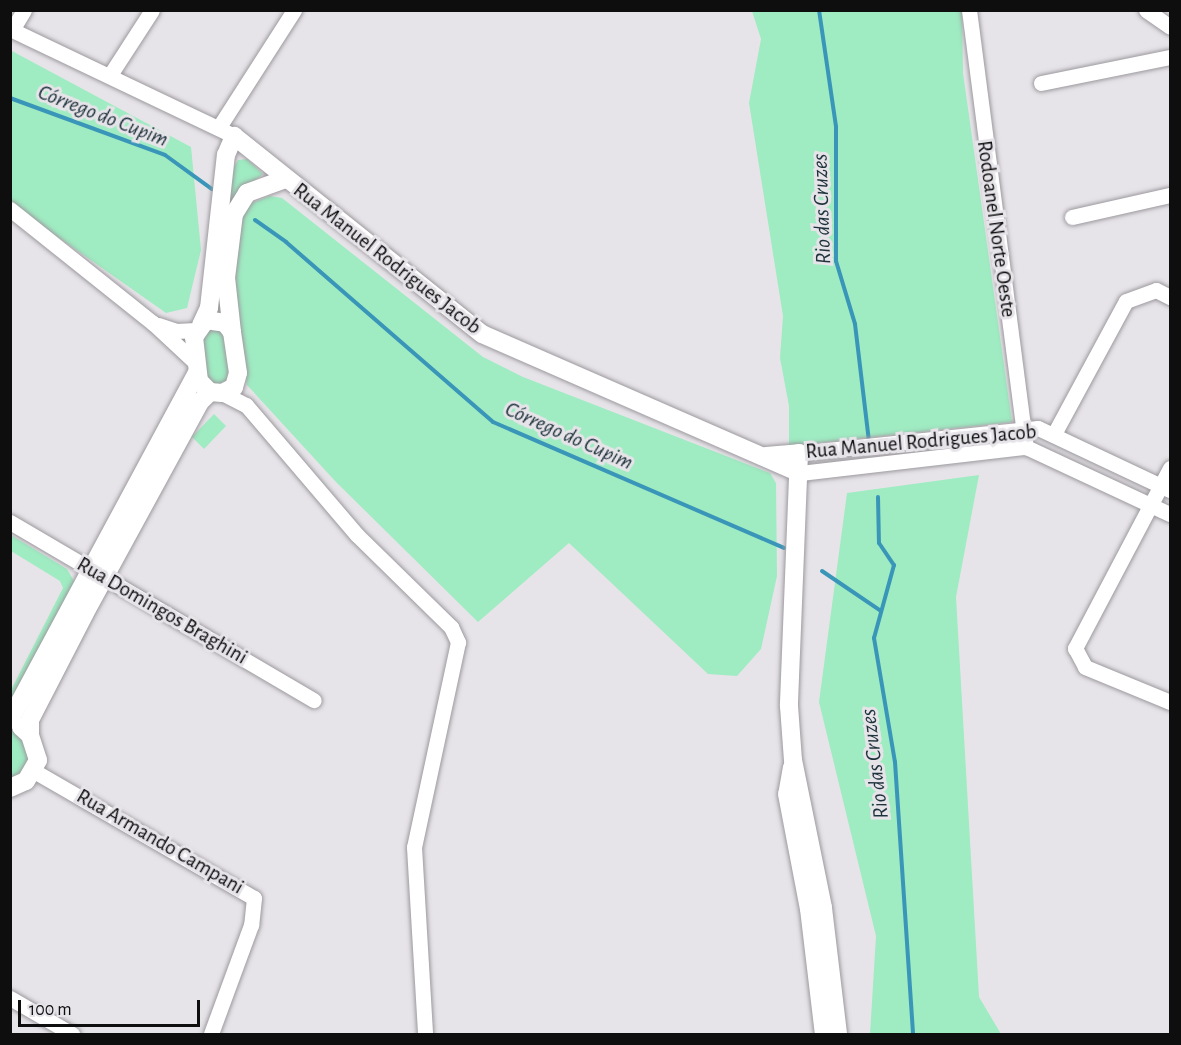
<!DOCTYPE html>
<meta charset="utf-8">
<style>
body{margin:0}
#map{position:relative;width:1181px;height:1045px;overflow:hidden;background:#e7e4e9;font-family:"Alegreya Sans",sans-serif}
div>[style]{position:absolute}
.green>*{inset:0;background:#9febc2}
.stream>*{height:4px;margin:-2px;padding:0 2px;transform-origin:2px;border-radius:2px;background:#3996b9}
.roads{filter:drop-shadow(0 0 2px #9c999e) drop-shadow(0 0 2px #9c999e)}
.minor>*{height:15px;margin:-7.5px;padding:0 7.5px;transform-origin:7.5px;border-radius:7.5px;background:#fff}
.tertiary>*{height:18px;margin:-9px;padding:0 9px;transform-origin:9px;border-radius:9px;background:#fff}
span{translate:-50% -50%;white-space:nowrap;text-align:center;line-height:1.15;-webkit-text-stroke:6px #e7e4e9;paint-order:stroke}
.street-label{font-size:21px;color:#0e0e0f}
.water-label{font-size:22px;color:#1e323c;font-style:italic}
.frame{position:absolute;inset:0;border:12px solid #0e0e0f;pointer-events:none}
.scale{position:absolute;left:18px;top:1000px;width:182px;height:27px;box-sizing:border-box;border:3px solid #0e0e0f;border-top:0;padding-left:8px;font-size:18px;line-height:21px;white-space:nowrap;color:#0e0e0f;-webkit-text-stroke:4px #e7e4e9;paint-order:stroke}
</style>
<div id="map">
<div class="green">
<i style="clip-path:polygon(752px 11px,962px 11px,963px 73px,1012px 422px,789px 446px,789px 406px,780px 358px,783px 316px,749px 103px,761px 39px)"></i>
<i style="clip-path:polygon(10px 50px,191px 147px,201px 250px,187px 308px,166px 313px,11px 204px)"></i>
<i style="clip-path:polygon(247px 159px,263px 174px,240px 192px,224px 317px,213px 314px,228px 207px,234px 167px,238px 160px)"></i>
<i style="clip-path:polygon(270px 196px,282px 198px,483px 357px,523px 377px,770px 473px,776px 483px,777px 576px,761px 649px,737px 676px,708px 674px,569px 543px,478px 622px,336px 482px,247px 385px,233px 275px,240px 218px,246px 205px)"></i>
<i style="clip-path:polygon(206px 327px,223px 330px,231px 373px,223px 386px,207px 385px,200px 337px)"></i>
<i style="clip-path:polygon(214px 414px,226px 426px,204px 449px,192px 437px)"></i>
<i style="clip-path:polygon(979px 475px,956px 597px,979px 997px,1001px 1034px,870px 1034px,876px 936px,819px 702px,847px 493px)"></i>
<i style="clip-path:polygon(11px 535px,67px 569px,75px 583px,11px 712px,11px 690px,63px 588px,60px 581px,11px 551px)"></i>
<i style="clip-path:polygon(11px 729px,26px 738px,31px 763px,11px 783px)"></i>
</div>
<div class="stream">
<i style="left:819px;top:10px;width:118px;rotate:81.7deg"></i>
<i style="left:836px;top:127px;width:134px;rotate:90deg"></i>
<i style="left:836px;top:261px;width:66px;rotate:73.2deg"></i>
<i style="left:855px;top:324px;width:118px;rotate:83.2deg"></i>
<i style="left:10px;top:98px;width:165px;rotate:20.2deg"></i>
<i style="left:165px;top:155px;width:58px;rotate:35.9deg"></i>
<i style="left:255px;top:220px;width:38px;rotate:35deg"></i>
<i style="left:286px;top:242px;width:274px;rotate:41deg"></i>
<i style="left:493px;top:422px;width:317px;rotate:23.4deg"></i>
<i style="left:878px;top:497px;width:46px;rotate:88.8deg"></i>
<i style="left:879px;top:543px;width:27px;rotate:56deg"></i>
<i style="left:894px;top:565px;width:76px;rotate:105.3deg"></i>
<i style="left:874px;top:638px;width:126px;rotate:80.4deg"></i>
<i style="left:895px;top:762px;width:273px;rotate:86.2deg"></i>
<i style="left:822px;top:571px;width:71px;rotate:34.1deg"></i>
</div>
<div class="roads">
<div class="minor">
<i style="left:969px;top:10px;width:441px;rotate:82.6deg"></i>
<i style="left:1146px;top:10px;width:29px;rotate:35deg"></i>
<i style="left:10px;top:29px;width:248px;rotate:25.5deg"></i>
<i style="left:12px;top:30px;width:23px;rotate:-59deg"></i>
<i style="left:110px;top:75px;width:77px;rotate:-57.1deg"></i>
<i style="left:1041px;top:83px;width:132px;rotate:-11.4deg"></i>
<i style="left:219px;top:127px;width:139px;rotate:-57.3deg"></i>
<i style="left:10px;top:209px;width:183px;rotate:38.6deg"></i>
<i style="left:153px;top:323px;width:59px;rotate:42.9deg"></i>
<i style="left:1072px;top:217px;width:100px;rotate:-12.7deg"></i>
<i style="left:158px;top:325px;width:19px;rotate:18deg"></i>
<i style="left:176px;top:331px;width:20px;rotate:-3deg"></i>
<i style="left:222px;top:393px;width:27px;rotate:27deg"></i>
<i style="left:246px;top:405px;width:171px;rotate:49.5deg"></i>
<i style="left:357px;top:535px;width:132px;rotate:44.4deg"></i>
<i style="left:451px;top:627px;width:17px;rotate:65deg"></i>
<i style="left:458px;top:642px;width:210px;rotate:102.1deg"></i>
<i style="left:414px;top:847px;width:187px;rotate:86.6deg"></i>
<i style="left:1054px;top:434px;width:151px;rotate:-61.6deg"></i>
<i style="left:1126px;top:301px;width:32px;rotate:-20deg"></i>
<i style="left:1156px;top:290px;width:16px;rotate:27deg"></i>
<i style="left:799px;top:453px;width:240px;rotate:-6deg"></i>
<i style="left:1038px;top:428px;width:146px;rotate:25.2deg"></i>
<i style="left:1170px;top:468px;width:204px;rotate:117.8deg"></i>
<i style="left:1075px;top:648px;width:21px;rotate:62deg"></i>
<i style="left:1085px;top:667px;width:92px;rotate:22.4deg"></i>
<i style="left:800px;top:473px;width:227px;rotate:-6.6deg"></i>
<i style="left:1026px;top:447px;width:159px;rotate:25deg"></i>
<i style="left:10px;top:522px;width:352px;rotate:30.4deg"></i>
<i style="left:34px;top:771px;width:254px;rotate:30deg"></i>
<i style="left:254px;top:898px;width:27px;rotate:96deg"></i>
<i style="left:251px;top:925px;width:116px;rotate:110.2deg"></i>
<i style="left:10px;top:998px;width:72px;rotate:30.1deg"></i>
</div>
<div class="tertiary">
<i style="left:206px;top:320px;width:19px;rotate:9deg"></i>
<i style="left:225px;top:323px;width:11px;rotate:52deg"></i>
<i style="left:232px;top:332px;width:41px;rotate:81.7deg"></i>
<i style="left:238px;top:373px;width:15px;rotate:106deg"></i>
<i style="left:234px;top:387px;width:13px;rotate:153deg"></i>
<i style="left:222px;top:393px;width:12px;rotate:-175deg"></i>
<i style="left:210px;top:392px;width:16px;rotate:-135deg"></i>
<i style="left:199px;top:381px;width:44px;rotate:-96.5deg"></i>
<i style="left:194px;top:337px;width:21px;rotate:-55deg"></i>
<i style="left:201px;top:325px;width:19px;rotate:-65deg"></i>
<i style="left:209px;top:308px;width:154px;rotate:-83.7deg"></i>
<i style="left:226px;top:155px;width:21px;rotate:-67deg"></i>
<i style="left:234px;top:136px;width:317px;rotate:38.6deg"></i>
<i style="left:482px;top:334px;width:347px;rotate:23.6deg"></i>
<i style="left:232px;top:332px;width:54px;rotate:-96.3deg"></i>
<i style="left:226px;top:278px;width:64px;rotate:-82.9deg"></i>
<i style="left:234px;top:214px;width:25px;rotate:-58deg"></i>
<i style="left:247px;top:193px;width:40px;rotate:-20.2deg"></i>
<i style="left:766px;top:456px;width:33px;rotate:-5deg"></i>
<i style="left:799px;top:453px;width:253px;rotate:92.3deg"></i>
<i style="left:789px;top:706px;width:54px;rotate:85.8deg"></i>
<i style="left:793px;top:760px;width:151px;rotate:78.5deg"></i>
<i style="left:823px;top:908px;width:127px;rotate:83.2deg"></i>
<i style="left:10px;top:720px;width:394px;rotate:-61.7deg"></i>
<i style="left:30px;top:735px;width:15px;rotate:-90deg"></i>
<i style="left:30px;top:720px;width:120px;rotate:-62.8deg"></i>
<i style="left:85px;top:613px;width:240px;rotate:-61.4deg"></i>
<i style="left:200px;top:402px;width:14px;rotate:-45deg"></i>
<i style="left:792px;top:767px;width:27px;rotate:100deg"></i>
<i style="left:787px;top:794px;width:117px;rotate:79.2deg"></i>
<i style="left:809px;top:909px;width:126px;rotate:83.2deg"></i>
<i style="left:10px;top:788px;width:17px;rotate:-24deg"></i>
<i style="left:26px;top:781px;width:24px;rotate:-60deg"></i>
<i style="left:38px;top:760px;width:26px;rotate:-108deg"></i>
<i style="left:30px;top:735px;width:12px;rotate:-138deg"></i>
</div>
</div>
<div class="street-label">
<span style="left:996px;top:229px;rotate:82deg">Rodoanel Norte Oeste</span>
<span style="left:387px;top:259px;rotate:38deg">Rua Manuel Rodrigues Jacob</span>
<span style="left:921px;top:442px;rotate:-5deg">Rua Manuel Rodrigues Jacob</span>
<span style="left:162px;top:611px;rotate:30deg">Rua Domingos Braghini</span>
<span style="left:160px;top:842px;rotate:30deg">Rua Armando Campani</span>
</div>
<div class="water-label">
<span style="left:103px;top:116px;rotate:21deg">Córrego do Cupim</span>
<span style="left:822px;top:209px;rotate:-92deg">Rio das Cruzes</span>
<span style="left:569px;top:436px;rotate:24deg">Córrego do Cupim</span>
<span style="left:875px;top:764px;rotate:-97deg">Rio das Cruzes</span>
</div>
<div class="frame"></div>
<div class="scale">100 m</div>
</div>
